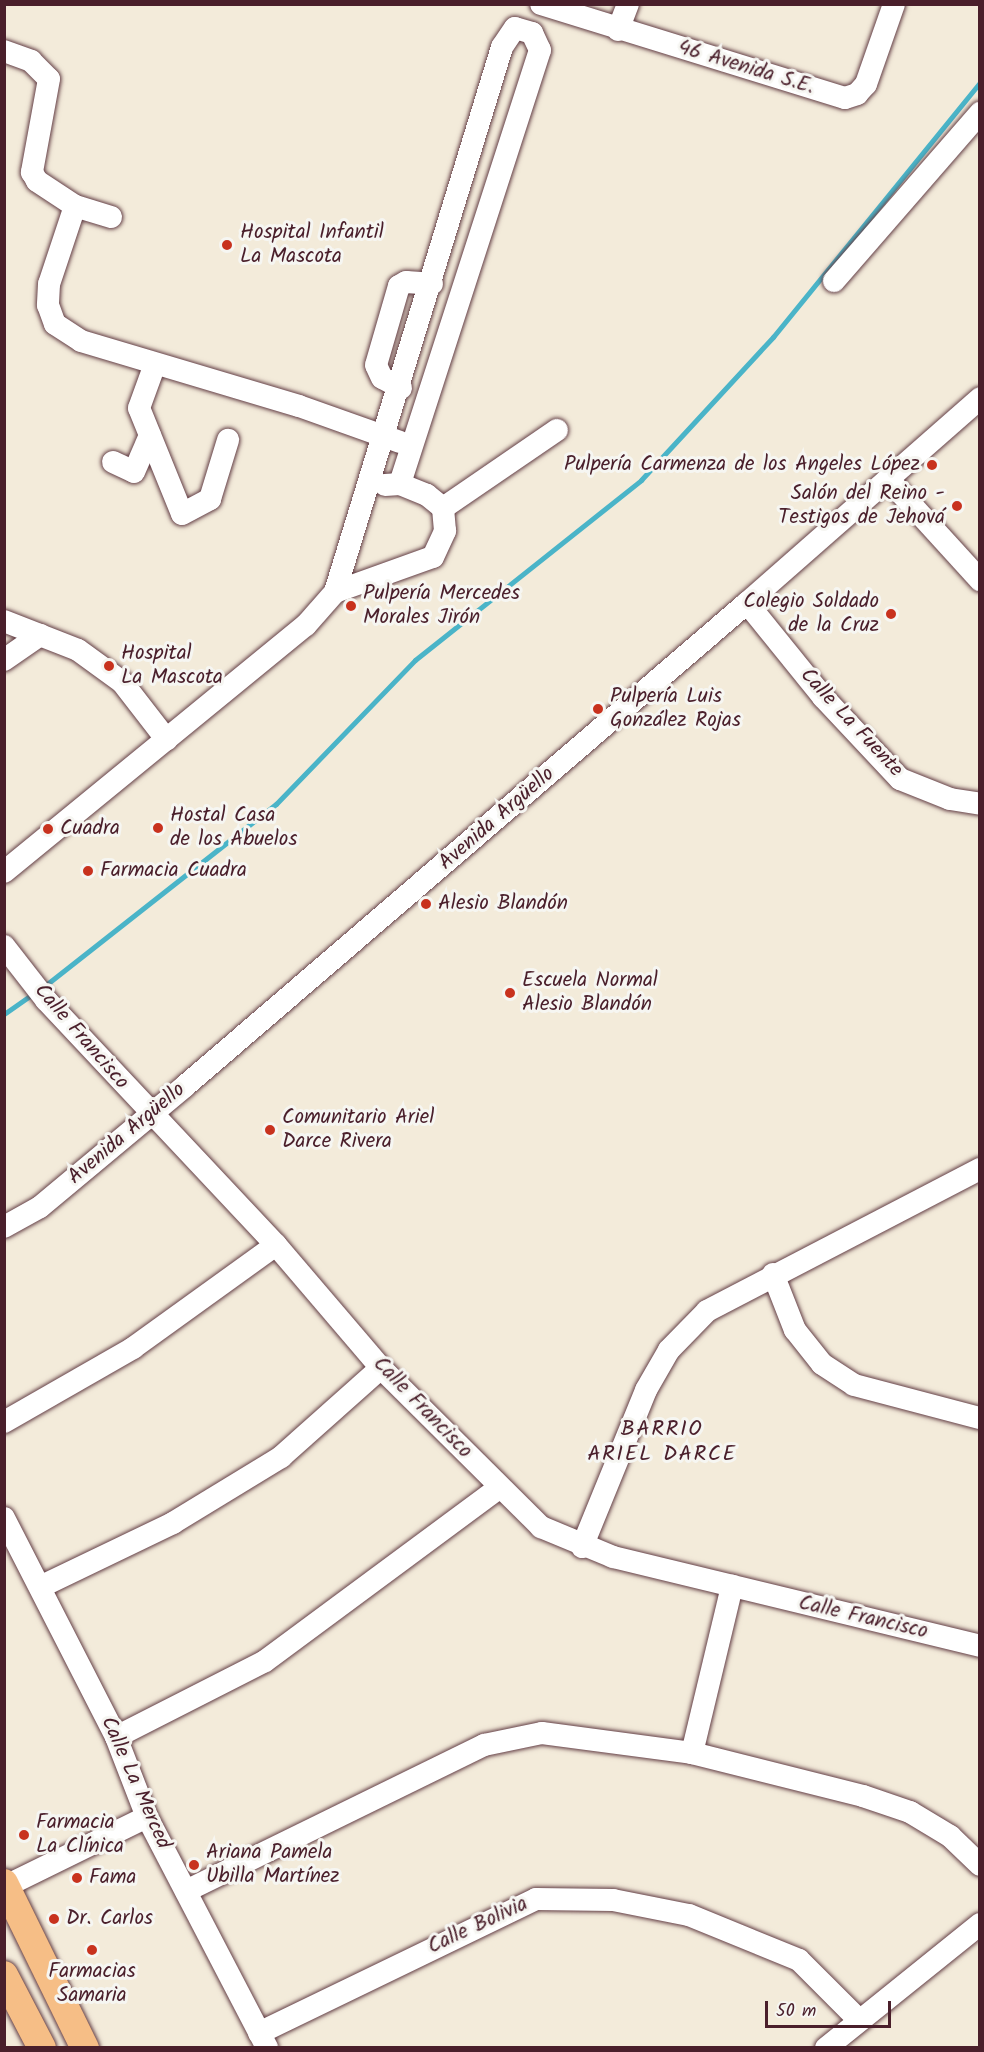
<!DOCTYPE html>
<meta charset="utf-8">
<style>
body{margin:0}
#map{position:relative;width:984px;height:2052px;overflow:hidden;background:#f3ebda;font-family:Kalam,sans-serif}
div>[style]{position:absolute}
.stream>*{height:5px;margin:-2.5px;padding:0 2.5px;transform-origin:2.5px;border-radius:2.5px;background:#4ab4c8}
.roads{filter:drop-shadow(0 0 2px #633e45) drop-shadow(0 0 2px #633e45)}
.minor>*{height:22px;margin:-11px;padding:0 11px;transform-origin:11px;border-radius:11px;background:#fff}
.major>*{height:28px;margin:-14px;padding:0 14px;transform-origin:14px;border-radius:14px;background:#f6be86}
.dots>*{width:16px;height:16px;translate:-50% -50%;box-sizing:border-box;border:3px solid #f6f6f2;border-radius:50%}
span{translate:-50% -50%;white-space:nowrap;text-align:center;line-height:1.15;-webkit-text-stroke:6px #f6f6f2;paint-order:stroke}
.street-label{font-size:21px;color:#4a1f2b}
.poi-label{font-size:21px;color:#4a1f2b}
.left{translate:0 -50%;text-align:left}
.right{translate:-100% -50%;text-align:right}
.neighbourhood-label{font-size:22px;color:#4a1f2b;letter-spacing:1.5px}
.frame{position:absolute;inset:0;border:6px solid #4a1f2b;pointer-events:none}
.scale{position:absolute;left:765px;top:2001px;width:126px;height:27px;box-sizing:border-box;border:3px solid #4a1f2b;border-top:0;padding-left:8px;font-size:18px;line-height:21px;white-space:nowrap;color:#4a1f2b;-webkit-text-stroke:4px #f6f6f2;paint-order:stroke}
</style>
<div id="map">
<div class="stream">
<i style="left:42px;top:988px;width:298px;rotate:-38.2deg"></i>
<i style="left:276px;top:804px;width:200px;rotate:-46deg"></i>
<i style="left:415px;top:660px;width:289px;rotate:-38.5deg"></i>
<i style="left:641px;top:480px;width:195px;rotate:-47.3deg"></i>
<i style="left:773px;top:337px;width:328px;rotate:-50.9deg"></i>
<i style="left:4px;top:1014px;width:37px;rotate:-35deg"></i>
</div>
<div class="roads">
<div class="minor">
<i style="left:541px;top:4px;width:318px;rotate:17.2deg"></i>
<i style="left:845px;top:98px;width:13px;rotate:-18deg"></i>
<i style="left:857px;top:94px;width:13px;rotate:-48deg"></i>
<i style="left:866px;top:84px;width:85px;rotate:-70.7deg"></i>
<i style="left:618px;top:30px;width:28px;rotate:-69deg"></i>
<i style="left:4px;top:51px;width:29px;rotate:20deg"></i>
<i style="left:31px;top:61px;width:25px;rotate:45deg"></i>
<i style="left:49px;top:79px;width:95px;rotate:100.4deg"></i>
<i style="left:32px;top:172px;width:10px;rotate:61deg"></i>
<i style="left:37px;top:181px;width:45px;rotate:33.3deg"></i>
<i style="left:111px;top:217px;width:38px;rotate:-163deg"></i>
<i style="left:75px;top:206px;width:82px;rotate:108.4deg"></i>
<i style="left:49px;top:284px;width:21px;rotate:93deg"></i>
<i style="left:48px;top:305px;width:20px;rotate:70deg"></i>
<i style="left:55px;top:324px;width:31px;rotate:33deg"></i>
<i style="left:81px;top:341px;width:227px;rotate:16.6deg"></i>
<i style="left:299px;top:406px;width:107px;rotate:19.6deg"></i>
<i style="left:834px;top:281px;width:223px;rotate:-49deg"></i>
<i style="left:155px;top:364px;width:47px;rotate:110deg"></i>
<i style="left:139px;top:408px;width:114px;rotate:67.9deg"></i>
<i style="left:182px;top:514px;width:32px;rotate:-28deg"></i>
<i style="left:210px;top:499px;width:62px;rotate:-73deg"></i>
<i style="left:401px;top:388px;width:21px;rotate:-152deg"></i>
<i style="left:382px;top:378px;width:14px;rotate:-115deg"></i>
<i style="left:376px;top:365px;width:82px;rotate:-73.8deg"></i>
<i style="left:399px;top:286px;width:8px;rotate:-30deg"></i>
<i style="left:406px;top:282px;width:26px;rotate:4deg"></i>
<i style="left:113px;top:462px;width:23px;rotate:25deg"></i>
<i style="left:134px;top:472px;width:40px;rotate:-66.6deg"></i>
<i style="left:888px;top:479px;width:137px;rotate:47.7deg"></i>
<i style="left:443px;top:508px;width:138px;rotate:-34.4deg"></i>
<i style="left:335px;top:592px;width:104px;rotate:-19.7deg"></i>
<i style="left:433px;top:557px;width:29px;rotate:-65deg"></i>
<i style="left:445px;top:531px;width:23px;rotate:-95deg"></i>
<i style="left:443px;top:508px;width:21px;rotate:-141deg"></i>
<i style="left:427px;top:495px;width:29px;rotate:-158deg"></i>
<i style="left:400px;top:484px;width:15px;rotate:176deg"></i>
<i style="left:747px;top:603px;width:121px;rotate:51deg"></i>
<i style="left:823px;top:697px;width:112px;rotate:46.8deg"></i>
<i style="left:900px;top:779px;width:54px;rotate:21.8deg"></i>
<i style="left:950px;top:799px;width:30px;rotate:9deg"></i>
<i style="left:4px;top:621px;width:79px;rotate:21.4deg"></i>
<i style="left:78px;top:650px;width:54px;rotate:36deg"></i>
<i style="left:122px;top:682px;width:73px;rotate:52.2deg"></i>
<i style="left:4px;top:660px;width:44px;rotate:-34.8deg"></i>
<i style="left:4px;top:872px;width:390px;rotate:-39.3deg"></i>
<i style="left:306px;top:625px;width:44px;rotate:-48.7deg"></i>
<i style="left:335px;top:592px;width:570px;rotate:-72.96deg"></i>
<i style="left:502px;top:47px;width:23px;rotate:-56deg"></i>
<i style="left:515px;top:28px;width:18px;rotate:16deg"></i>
<i style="left:532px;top:33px;width:19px;rotate:65deg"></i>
<i style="left:540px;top:50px;width:456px;rotate:107.9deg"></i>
<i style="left:4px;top:946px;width:68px;rotate:52.1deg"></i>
<i style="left:46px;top:1000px;width:336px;rotate:46.8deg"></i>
<i style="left:276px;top:1245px;width:162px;rotate:49.5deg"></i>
<i style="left:381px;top:1368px;width:226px;rotate:44.8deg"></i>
<i style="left:541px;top:1527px;width:78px;rotate:22.6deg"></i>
<i style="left:613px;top:1557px;width:378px;rotate:13.6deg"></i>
<i style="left:4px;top:1227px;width:41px;rotate:-29.1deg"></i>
<i style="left:40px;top:1207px;width:189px;rotate:-39.8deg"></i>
<i style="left:185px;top:1086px;width:741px;rotate:-40.68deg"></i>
<i style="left:747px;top:603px;width:310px;rotate:-41.3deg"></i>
<i style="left:773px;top:1274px;width:60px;rotate:68.6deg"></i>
<i style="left:795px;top:1330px;width:43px;rotate:51.5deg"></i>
<i style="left:822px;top:1364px;width:38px;rotate:33deg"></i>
<i style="left:854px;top:1385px;width:130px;rotate:14.7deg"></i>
<i style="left:4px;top:1422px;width:149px;rotate:-29.8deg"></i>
<i style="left:133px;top:1348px;width:176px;rotate:-35.8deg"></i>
<i style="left:4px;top:1518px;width:246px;rotate:62.9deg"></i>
<i style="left:116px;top:1737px;width:86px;rotate:68.8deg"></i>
<i style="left:147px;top:1817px;width:260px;rotate:62.5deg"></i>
<i style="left:582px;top:1547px;width:170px;rotate:-67.8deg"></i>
<i style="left:646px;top:1390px;width:46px;rotate:-60.1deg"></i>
<i style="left:669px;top:1350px;width:54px;rotate:-45.7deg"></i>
<i style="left:707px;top:1311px;width:308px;rotate:-27.5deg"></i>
<i style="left:40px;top:1587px;width:148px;rotate:-25.7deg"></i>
<i style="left:173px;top:1523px;width:127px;rotate:-31.4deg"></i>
<i style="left:281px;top:1457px;width:134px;rotate:-41.7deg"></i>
<i style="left:116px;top:1737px;width:167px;rotate:-27deg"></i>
<i style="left:265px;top:1661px;width:291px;rotate:-36.5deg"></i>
<i style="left:692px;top:1753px;width:172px;rotate:-76.5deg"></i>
<i style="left:6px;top:1886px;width:157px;rotate:-26.1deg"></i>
<i style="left:186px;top:1891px;width:332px;rotate:-26.1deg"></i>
<i style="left:484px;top:1745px;width:59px;rotate:-11.7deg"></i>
<i style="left:542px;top:1733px;width:151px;rotate:7.6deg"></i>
<i style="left:692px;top:1753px;width:176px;rotate:14.1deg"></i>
<i style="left:863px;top:1796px;width:50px;rotate:18.8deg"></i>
<i style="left:910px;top:1812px;width:47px;rotate:31deg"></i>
<i style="left:950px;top:1836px;width:42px;rotate:44deg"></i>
<i style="left:259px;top:2033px;width:308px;rotate:-25.8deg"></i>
<i style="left:536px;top:1899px;width:77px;rotate:0.7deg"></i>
<i style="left:613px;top:1900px;width:77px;rotate:11.2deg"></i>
<i style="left:689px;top:1915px;width:119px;rotate:22.2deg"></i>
<i style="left:799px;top:1960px;width:85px;rotate:45deg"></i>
<i style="left:826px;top:2048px;width:198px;rotate:-38.8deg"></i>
</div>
<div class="major">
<i style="left:4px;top:1883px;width:184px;rotate:63.9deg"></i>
<i style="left:4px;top:1975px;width:82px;rotate:62.5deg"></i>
</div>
</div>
<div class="dots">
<i style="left:227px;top:245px;background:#c8321e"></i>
<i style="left:932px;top:465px;background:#c8321e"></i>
<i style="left:957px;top:506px;background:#c8321e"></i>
<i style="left:351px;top:606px;background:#c8321e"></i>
<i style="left:891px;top:614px;background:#c8321e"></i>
<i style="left:109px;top:666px;background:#c8321e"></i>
<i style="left:598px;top:709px;background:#c8321e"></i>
<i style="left:158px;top:828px;background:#c8321e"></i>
<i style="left:48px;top:829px;background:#c8321e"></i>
<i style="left:88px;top:871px;background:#c8321e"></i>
<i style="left:426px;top:904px;background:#c8321e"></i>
<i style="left:510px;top:993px;background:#c8321e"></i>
<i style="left:270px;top:1130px;background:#c8321e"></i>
<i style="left:24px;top:1835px;background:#c8321e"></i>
<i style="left:194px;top:1865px;background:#c8321e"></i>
<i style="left:77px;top:1878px;background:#c8321e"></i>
<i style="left:54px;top:1919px;background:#c8321e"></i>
<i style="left:92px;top:1950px;background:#c8321e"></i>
</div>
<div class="street-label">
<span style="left:746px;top:68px;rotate:17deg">46 Avenida S.E.</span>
<span style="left:851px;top:723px;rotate:47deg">Calle La Fuente</span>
<span style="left:497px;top:819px;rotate:-41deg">Avenida Argüello</span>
<span style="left:81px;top:1037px;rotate:49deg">Calle Francisco</span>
<span style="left:127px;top:1134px;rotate:-40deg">Avenida Argüello</span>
<span style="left:422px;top:1408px;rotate:46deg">Calle Francisco</span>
<span style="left:863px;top:1618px;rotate:13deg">Calle Francisco</span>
<span style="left:135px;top:1783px;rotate:66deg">Calle La Merced</span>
<span style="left:478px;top:1926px;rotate:-25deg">Calle Bolivia</span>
</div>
<div class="poi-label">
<span class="left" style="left:240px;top:245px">Hospital Infantil<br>La Mascota</span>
<span class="right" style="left:920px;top:465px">Pulpería Carmenza de los Angeles López</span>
<span class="right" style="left:945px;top:506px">Salón del Reino -<br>Testigos de Jehová</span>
<span class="left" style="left:363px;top:606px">Pulpería Mercedes<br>Morales Jirón</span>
<span class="right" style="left:879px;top:614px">Colegio Soldado<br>de la Cruz</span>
<span class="left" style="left:121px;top:666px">Hospital<br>La Mascota</span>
<span class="left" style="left:610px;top:709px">Pulpería Luis<br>González Rojas</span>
<span class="left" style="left:170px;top:828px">Hostal Casa<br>de los Abuelos</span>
<span class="left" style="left:60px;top:829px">Cuadra</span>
<span class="left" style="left:100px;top:871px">Farmacia Cuadra</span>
<span class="left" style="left:438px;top:904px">Alesio Blandón</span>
<span class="left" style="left:522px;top:993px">Escuela Normal<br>Alesio Blandón</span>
<span class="left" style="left:282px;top:1130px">Comunitario Ariel<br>Darce Rivera</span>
<span class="left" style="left:36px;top:1835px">Farmacia<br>La Clínica</span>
<span class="left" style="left:206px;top:1865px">Ariana Pamela<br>Ubilla Martínez</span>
<span class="left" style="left:89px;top:1878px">Fama</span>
<span class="left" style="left:66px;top:1919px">Dr. Carlos</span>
<span style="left:92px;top:1984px">Farmacias<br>Samaria</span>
</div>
<div class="neighbourhood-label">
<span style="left:662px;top:1442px">BARRIO<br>ARIEL DARCE</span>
</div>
<div class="frame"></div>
<div class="scale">50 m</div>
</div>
